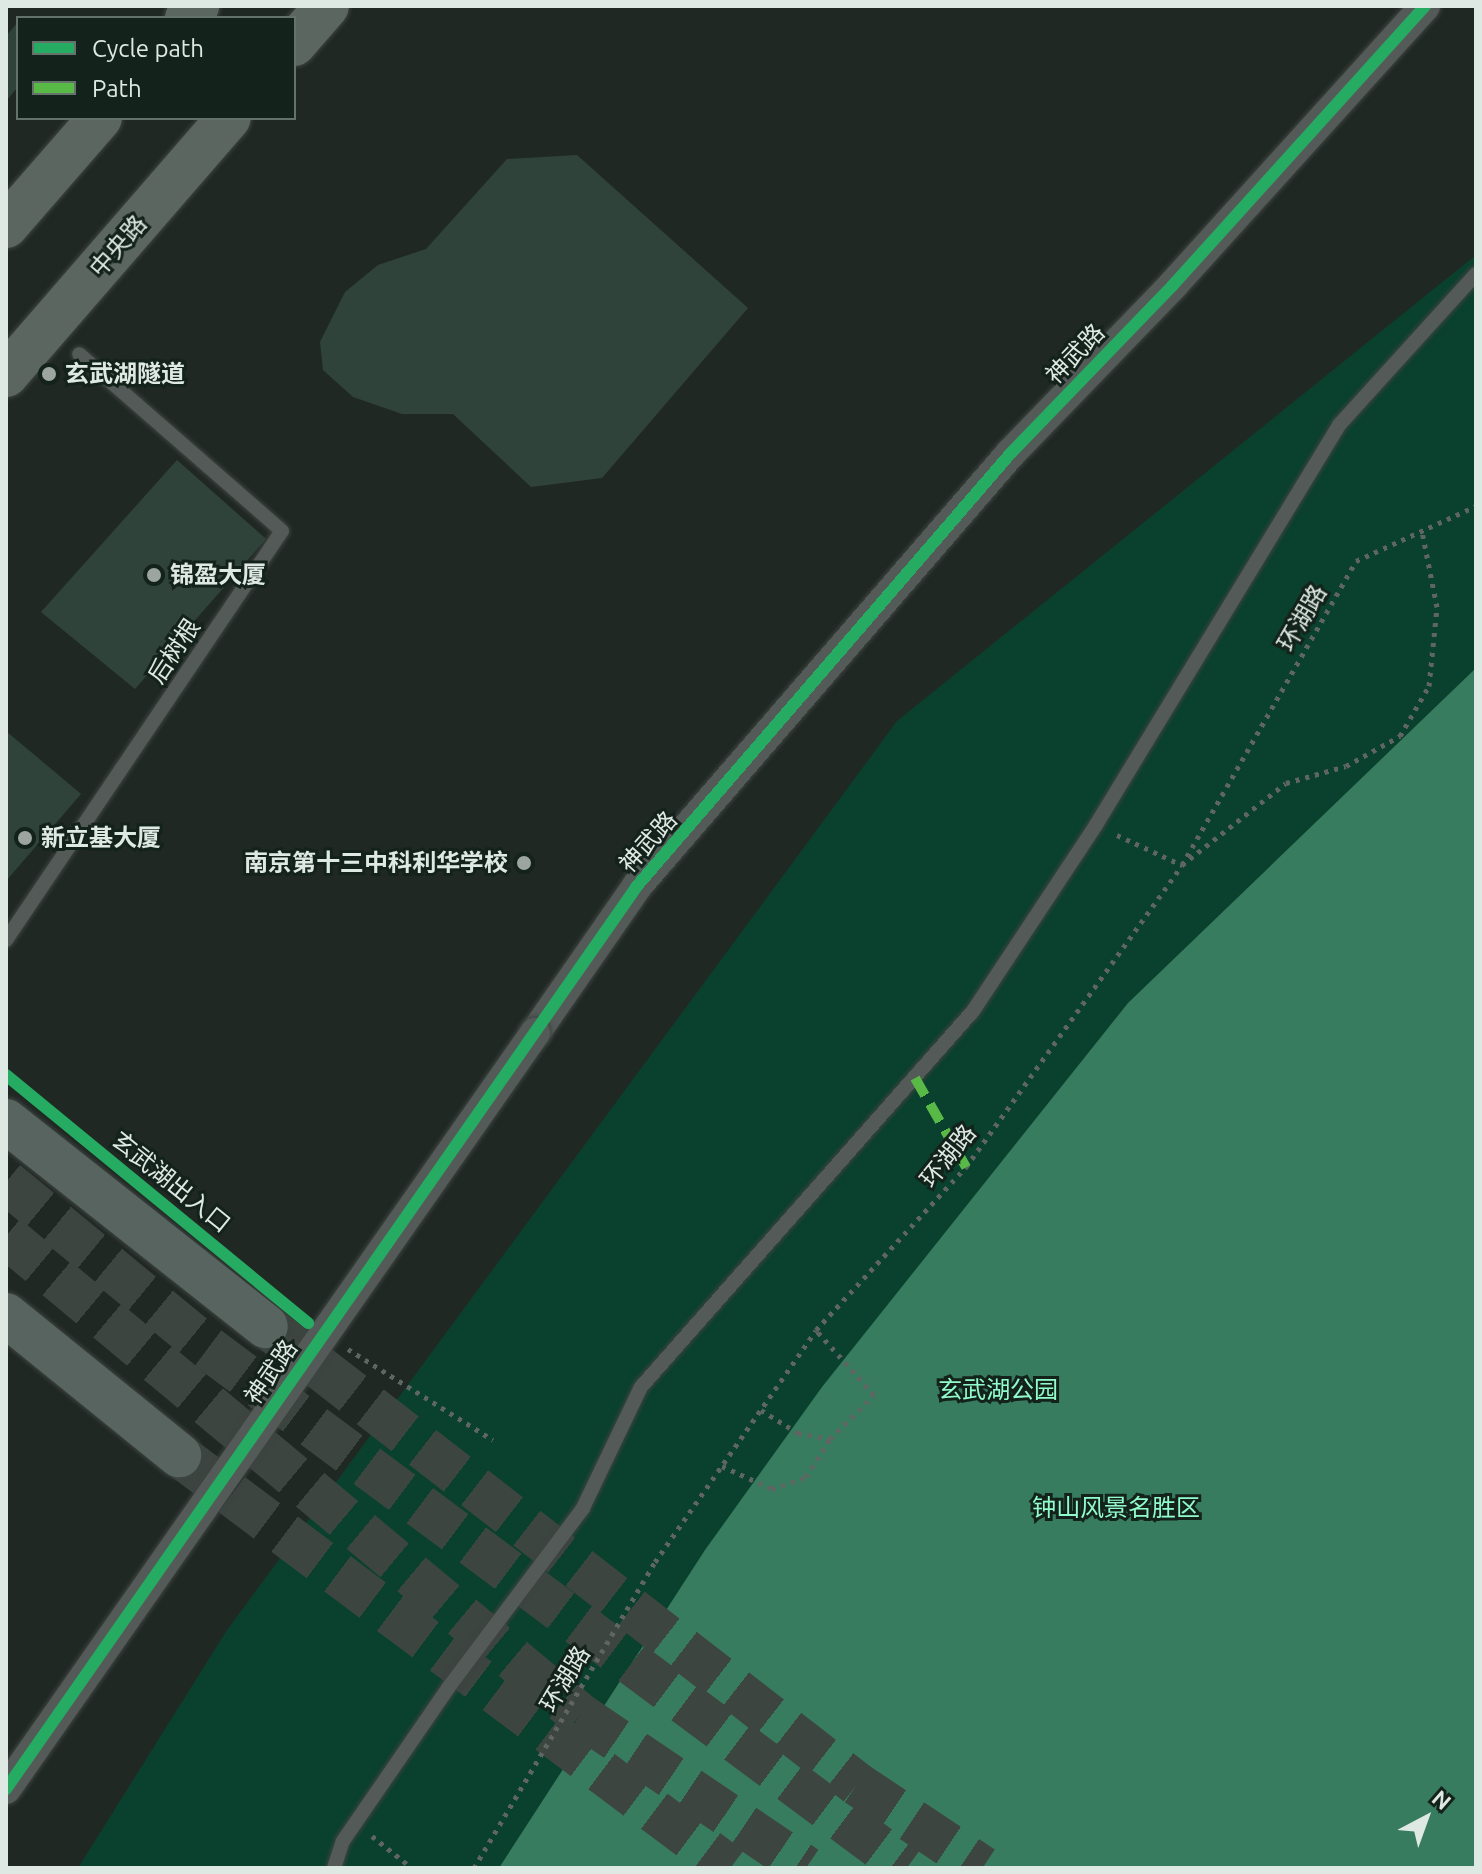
<!DOCTYPE html>
<meta charset="utf-8">
<style>
body{margin:0}
#map{position:relative;width:1482px;height:1874px;overflow:hidden;background:#202824;font-family:Ubuntu,"Noto Sans SC",sans-serif}
div>[style]{position:absolute}
.green>*{inset:0;background:#0a402e}
.water>*{inset:0;background:#387c5f}
.building>*{inset:0;background:#2f433b}
.highway-tunnel>*{height:44px;margin-top:-22px;transform-origin:0;background:repeating-linear-gradient(90deg,#3d4541 0 44px,transparent 0 66px)}
.path>*{height:5px;margin-top:-2.5px;transform-origin:0;background:repeating-linear-gradient(90deg,#5f6562 0 4px,transparent 0 10px)}
.roads{filter:drop-shadow(0 0 2px #3d4340) drop-shadow(0 0 2px #3d4340)}
.lane>*{height:14px;margin:-7px;padding:0 7px;transform-origin:7px;border-radius:7px;background:#545a57}
.street>*{height:30px;margin:-15px;padding:0 15px;transform-origin:15px;border-radius:15px;background:#545a57}
.primary>*{height:44px;margin:-22px;padding:0 22px;transform-origin:22px;border-radius:22px;background:#5c6661}
.highway>*{height:44px;margin:-22px;padding:0 22px;transform-origin:22px;border-radius:22px;background:#57645f}
.bridges{filter:drop-shadow(0 0 2px #3d4340) drop-shadow(0 0 2px #3d4340)}
.street-bridge>*{height:30px;margin:-15px;padding:0 15px;transform-origin:15px;border-radius:15px;background:#545a57}
.quiet>*{height:10px;margin-top:-5px;transform-origin:0;background:repeating-linear-gradient(90deg,#58b947 0 20px,transparent 0 30px)}
.cycleway>*{height:12px;margin:-6px;padding:0 6px;transform-origin:6px;border-radius:6px;background:#26ab63}
.dots>*{width:22px;height:22px;translate:-50% -50%;box-sizing:border-box;border:4px solid #13221b;border-radius:50%}
span{translate:-50% -50%;white-space:nowrap;text-align:center;line-height:1.15;-webkit-text-stroke:6px #13221b;paint-order:stroke}
.street-label{font-size:24px;color:#dfe9e3}
.poi-label{font-size:24px;color:#dfe9e3;font-weight:700}
.left{translate:0 -50%;text-align:left}
.right{translate:-100% -50%;text-align:right}
.park-label{font-size:24px;color:#91fbcc}
.frame{position:absolute;inset:0;border:8px solid #dfe9e3;pointer-events:none}
.legend{position:absolute;left:16px;top:16px;width:280px;height:104px;box-sizing:border-box;background:#13221b;border:2px solid #65726b;margin:0;padding:10px 14px;list-style:none;font-size:24px;color:#dfe9e3}
.legend li{display:flex;align-items:center;gap:16px;height:40px}
.legend b{width:40px;border:2px solid #65726b}
.north{position:absolute;left:1386px;top:1778px;width:80px;height:80px;-webkit-text-stroke:6px #13221b;paint-order:stroke;rotate:41deg;font-size:22px;font-weight:700;line-height:32px;text-align:center;color:#dfe9e3}
.north::after{content:'';display:block;margin:auto;width:28px;height:36px;background:#dfe9e3;clip-path:polygon(50% 0,100% 100%,50% 72%,0 100%)}
</style>
<div id="map">
<div class="green">
<i style="clip-path:polygon(1476px 255px,1476px 1868px,78px 1868px,227px 1630px,897px 721px)"></i>
</div>
<div class="water">
<i style="clip-path:polygon(1476px 668px,1476px 1868px,499px 1868px,705px 1550px,822px 1387px,1128px 1003px)"></i>
</div>
<div class="building">
<i style="clip-path:polygon(18px 22px,18px 87px,6px 101px,6px 36px)"></i>
<i style="clip-path:polygon(577px 155px,748px 308px,602px 478px,531px 487px,453px 414px,402px 414px,353px 397px,323px 370px,320px 342px,345px 292px,378px 265px,426px 249px,507px 159px)"></i>
<i style="clip-path:polygon(177px 460px,266px 539px,135px 689px,41px 612px)"></i>
<i style="clip-path:polygon(6px 731px,81px 794px,6px 881px)"></i>
</div>
<div class="highway-tunnel">
<i style="left:6px;top:1182px;width:261px;rotate:39.4deg"></i>
<i style="left:208px;top:1348px;width:871px;rotate:36.65deg"></i>
<i style="left:6px;top:1236px;width:748px;rotate:39.84deg"></i>
<i style="left:580px;top:1715px;width:273px;rotate:34.1deg"></i>
<i style="left:266px;top:1326px;width:748px;rotate:37.77deg"></i>
<i style="left:857px;top:1784px;width:151px;rotate:33.7deg"></i>
<i style="left:179px;top:1455px;width:689px;rotate:36.85deg"></i>
</div>
<div class="path">
<i style="left:1117px;top:835px;width:72px;rotate:24.8deg"></i>
<i style="left:1182px;top:865px;width:132px;rotate:-38.3deg"></i>
<i style="left:1286px;top:783px;width:62px;rotate:-15.8deg"></i>
<i style="left:1346px;top:766px;width:62px;rotate:-29.1deg"></i>
<i style="left:1400px;top:736px;width:58px;rotate:-59.9deg"></i>
<i style="left:1429px;top:686px;width:79px;rotate:-84.2deg"></i>
<i style="left:1437px;top:607px;width:77px;rotate:-101.2deg"></i>
<i style="left:348px;top:1349px;width:171px;rotate:32.1deg"></i>
<i style="left:761px;top:1410px;width:44px;rotate:31.9deg"></i>
<i style="left:798px;top:1433px;width:33px;rotate:11deg"></i>
<i style="left:722px;top:1466px;width:55px;rotate:24.7deg"></i>
<i style="left:772px;top:1489px;width:36px;rotate:-19deg"></i>
<i style="left:806px;top:1477px;width:45px;rotate:-57.7deg"></i>
<i style="left:830px;top:1439px;width:62px;rotate:-45deg"></i>
<i style="left:874px;top:1395px;width:87px;rotate:-131.7deg"></i>
<i style="left:372px;top:1836px;width:51px;rotate:38.7deg"></i>
<i style="left:474px;top:1868px;width:356px;rotate:-59.4deg"></i>
<i style="left:655px;top:1562px;width:282px;rotate:-55.2deg"></i>
<i style="left:816px;top:1330px;width:222px;rotate:-47.4deg"></i>
<i style="left:966px;top:1167px;width:371px;rotate:-54.4deg"></i>
<i style="left:1182px;top:865px;width:350px;rotate:-60.2deg"></i>
<i style="left:1356px;top:561px;width:132px;rotate:-24.6deg"></i>
</div>
<div class="roads">
<div class="lane">
<i style="left:6px;top:940px;width:493px;rotate:-56deg"></i>
<i style="left:282px;top:531px;width:269px;rotate:-138.9deg"></i>
<i style="left:334px;top:1868px;width:28px;rotate:-72deg"></i>
<i style="left:343px;top:1841px;width:186px;rotate:-55.5deg"></i>
<i style="left:448px;top:1688px;width:225px;rotate:-53.1deg"></i>
<i style="left:583px;top:1508px;width:134px;rotate:-64.4deg"></i>
<i style="left:641px;top:1387px;width:502px;rotate:-48.56deg"></i>
<i style="left:973px;top:1011px;width:223px;rotate:-56.5deg"></i>
<i style="left:1096px;top:825px;width:468px;rotate:-58.7deg"></i>
<i style="left:1339px;top:425px;width:204px;rotate:-47.8deg"></i>
</div>
<div class="street">
<i style="left:535px;top:1033px;width:179px;rotate:-55.2deg"></i>
<i style="left:637px;top:886px;width:571px;rotate:-49.19deg"></i>
<i style="left:1010px;top:454px;width:235px;rotate:-46deg"></i>
<i style="left:1173px;top:285px;width:376px;rotate:-47.9deg"></i>
</div>
<div class="primary">
<i style="left:187px;top:18px;width:16px;rotate:-50deg"></i>
<i style="left:294px;top:44px;width:50px;rotate:-49deg"></i>
<i style="left:6px;top:226px;width:143px;rotate:-49deg"></i>
<i style="left:6px;top:375px;width:340px;rotate:-49.1deg"></i>
</div>
<div class="highway">
<i style="left:6px;top:1121px;width:331px;rotate:38.3deg"></i>
<i style="left:6px;top:1315px;width:223px;rotate:39deg"></i>
</div>
</div>
<div class="bridges">
<div class="street-bridge">
<i style="left:6px;top:1789px;width:923px;rotate:-55.02deg"></i>
</div>
</div>
<div class="quiet">
<i style="left:915px;top:1078px;width:103px;rotate:60.2deg"></i>
</div>
<div class="cycleway">
<i style="left:6px;top:1075px;width:391px;rotate:39.4deg"></i>
<i style="left:6px;top:1789px;width:1102px;rotate:-55.05deg"></i>
<i style="left:637px;top:886px;width:571px;rotate:-49.19deg"></i>
<i style="left:1010px;top:454px;width:235px;rotate:-46deg"></i>
<i style="left:1173px;top:285px;width:376px;rotate:-47.9deg"></i>
</div>
<div class="dots">
<i style="left:49px;top:374px;background:#9ca5a0"></i>
<i style="left:154px;top:575px;background:#9ca5a0"></i>
<i style="left:25px;top:838px;background:#9ca5a0"></i>
<i style="left:524px;top:863px;background:#9ca5a0"></i>
</div>
<div class="street-label">
<span style="left:118px;top:246px;rotate:-49deg">中央路</span>
<span style="left:1075px;top:354px;rotate:-46deg">神武路</span>
<span style="left:1302px;top:618px;rotate:-60deg">环湖路</span>
<span style="left:174px;top:651px;rotate:-56deg">后树根</span>
<span style="left:648px;top:842px;rotate:-48deg">神武路</span>
<span style="left:948px;top:1156px;rotate:-51deg">环湖路</span>
<span style="left:171px;top:1182px;rotate:39deg">玄武湖出入口</span>
<span style="left:271px;top:1372px;rotate:-55deg">神武路</span>
<span style="left:565px;top:1679px;rotate:-59deg">环湖路</span>
</div>
<div class="poi-label">
<span class="left" style="left:65px;top:374px">玄武湖隧道</span>
<span class="left" style="left:170px;top:575px">锦盈大厦</span>
<span class="left" style="left:41px;top:838px">新立基大厦</span>
<span class="right" style="left:508px;top:863px">南京第十三中科利华学校</span>
</div>
<div class="park-label">
<span style="left:998px;top:1390px">玄武湖公园</span>
<span style="left:1116px;top:1508px">钟山风景名胜区</span>
</div>
<div class="frame"></div>
<ul class="legend">
<li><b style="height:10px;background:#26ab63"></b>Cycle path</li>
<li><b style="height:10px;background:#58b947"></b>Path</li>
</ul>
<div class="north">N</div>
</div>
